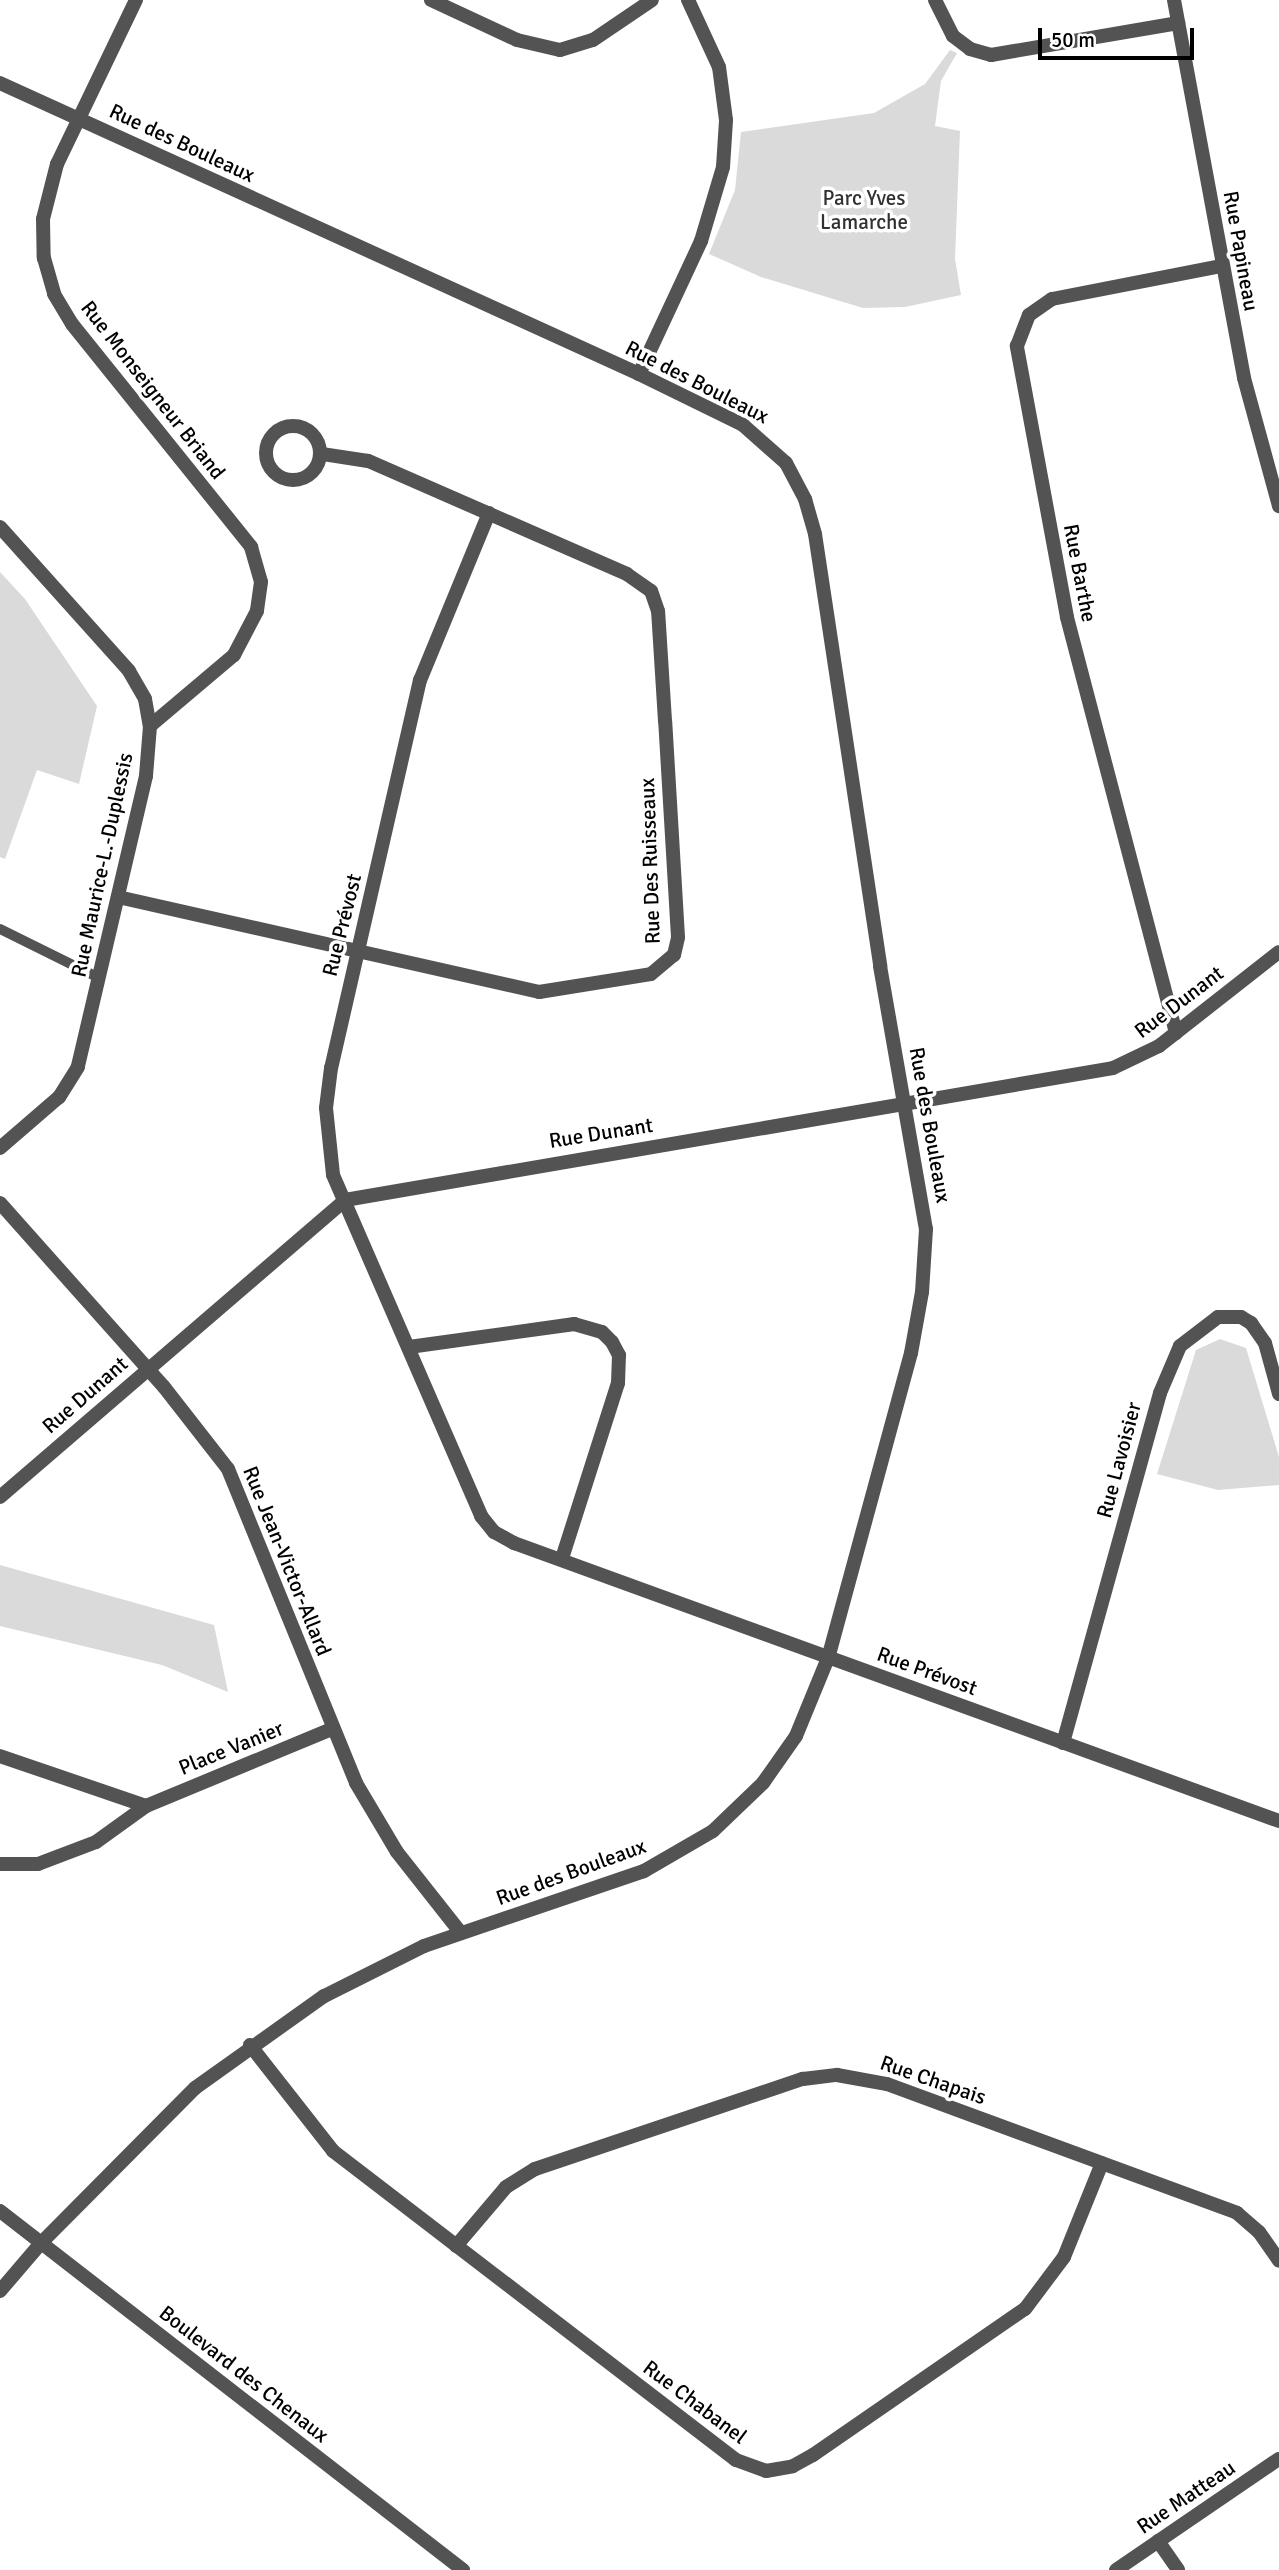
<!DOCTYPE html>
<meta charset="utf-8">
<style>
body{margin:0}
#map{position:relative;width:1279px;height:2570px;overflow:hidden;background:#fff;font-family:Signika,sans-serif}
div>[style]{position:absolute}
.green>*{inset:0;background:#dadada}
.service>*{height:10px;margin:-5px;padding:0 5px;transform-origin:5px;border-radius:5px;background:#535353}
.minor>*{height:14px;margin:-7px;padding:0 7px;transform-origin:7px;border-radius:7px;background:#535353}
.minor>.ring{margin:-7px;padding:0;box-sizing:content-box;background:none;border:14px solid #535353;border-radius:50%}
.tertiary>*{height:14px;margin:-7px;padding:0 7px;transform-origin:7px;border-radius:7px;background:#535353}
span{translate:-50% -50%;white-space:nowrap;text-align:center;line-height:1.15;-webkit-text-stroke:7px #fff;paint-order:stroke}
.street-label{font-size:21px;color:#000}
.park-label{font-size:21px;color:#313131}
.scale{position:absolute;left:1038px;top:28px;width:156px;height:32px;box-sizing:border-box;border:4px solid #000;border-top:0;padding-left:9px;font-size:21px;line-height:24px;white-space:nowrap;color:#000;-webkit-text-stroke:5px #fff;paint-order:stroke}
</style>
<div id="map">
<div class="green">
<i style="clip-path:polygon(950px 50px,957px 53px,941px 81px,935px 126px,960px 131px,955px 259px,961px 295px,905px 307px,863px 308px,761px 277px,709px 254px,735px 190px,741px 132px,874px 113px,925px 84px)"></i>
<i style="clip-path:polygon(0 572px,25px 599px,97px 706px,79px 784px,37px 770px,5px 859px,0 857px)"></i>
<i style="clip-path:polygon(1220px 1339px,1246px 1348px,1279px 1457px,1279px 1485px,1218px 1490px,1157px 1474px,1196px 1350px)"></i>
<i style="clip-path:polygon(0 1565px,214px 1625px,228px 1692px,162px 1665px,0 1626px)"></i>
</div>
<div class="service">
<i style="left:0;top:929px;width:110px;rotate:26.3deg"></i>
</div>
<div class="minor">
<i style="left:136px;top:0;width:182px;rotate:115.7deg"></i>
<i style="left:57px;top:164px;width:57px;rotate:104.3deg"></i>
<i style="left:43px;top:219px;width:39px;rotate:89deg"></i>
<i style="left:44px;top:258px;width:37px;rotate:74deg"></i>
<i style="left:54px;top:294px;width:35px;rotate:59deg"></i>
<i style="left:72px;top:324px;width:286px;rotate:51.2deg"></i>
<i style="left:251px;top:547px;width:36px;rotate:74deg"></i>
<i style="left:261px;top:582px;width:29px;rotate:98deg"></i>
<i style="left:257px;top:611px;width:50px;rotate:117.6deg"></i>
<i style="left:234px;top:655px;width:110px;rotate:139.8deg"></i>
<i style="left:431px;top:0;width:95px;rotate:24.9deg"></i>
<i style="left:517px;top:40px;width:44px;rotate:13.1deg"></i>
<i style="left:560px;top:50px;width:34px;rotate:-17deg"></i>
<i style="left:593px;top:40px;width:71px;rotate:-34.1deg"></i>
<i style="left:935px;top:0;width:40px;rotate:63.4deg"></i>
<i style="left:953px;top:36px;width:21px;rotate:37deg"></i>
<i style="left:970px;top:49px;width:22px;rotate:16deg"></i>
<i style="left:991px;top:55px;width:190px;rotate:-9.7deg"></i>
<i style="left:1174px;top:0;width:384px;rotate:79.5deg"></i>
<i style="left:1244px;top:378px;width:133px;rotate:74.7deg"></i>
<i style="left:639px;top:374px;width:147px;rotate:-65deg"></i>
<i style="left:701px;top:241px;width:77px;rotate:-73.4deg"></i>
<i style="left:723px;top:167px;width:47px;rotate:-86.3deg"></i>
<i style="left:726px;top:120px;width:53px;rotate:-97.5deg"></i>
<i style="left:719px;top:67px;width:74px;rotate:-114.8deg"></i>
<i class="ring" style="left:266px;top:426px;width:40px;height:40px"></i>
<i style="left:489px;top:513px;width:181px;rotate:112.4deg"></i>
<i style="left:420px;top:680px;width:398px;rotate:102.9deg"></i>
<i style="left:331px;top:1068px;width:40px;rotate:97.1deg"></i>
<i style="left:326px;top:1108px;width:67px;rotate:84deg"></i>
<i style="left:333px;top:1175px;width:372px;rotate:66.5deg"></i>
<i style="left:481px;top:1516px;width:21px;rotate:51deg"></i>
<i style="left:494px;top:1532px;width:23px;rotate:29deg"></i>
<i style="left:514px;top:1543px;width:814px;rotate:19.97deg"></i>
<i style="left:0;top:527px;width:193px;rotate:48.1deg"></i>
<i style="left:129px;top:671px;width:32px;rotate:60deg"></i>
<i style="left:145px;top:699px;width:27px;rotate:80deg"></i>
<i style="left:150px;top:726px;width:50px;rotate:94.6deg"></i>
<i style="left:146px;top:776px;width:299px;rotate:103.2deg"></i>
<i style="left:78px;top:1067px;width:36px;rotate:122deg"></i>
<i style="left:59px;top:1097px;width:78px;rotate:139.2deg"></i>
<i style="left:118px;top:897px;width:432px;rotate:12.7deg"></i>
<i style="left:539px;top:992px;width:113px;rotate:-9.1deg"></i>
<i style="left:651px;top:974px;width:30px;rotate:-40deg"></i>
<i style="left:674px;top:955px;width:18px;rotate:-77deg"></i>
<i style="left:678px;top:937px;width:216px;rotate:-93.4deg"></i>
<i style="left:665px;top:721px;width:110px;rotate:-93.6deg"></i>
<i style="left:658px;top:611px;width:21px;rotate:-109deg"></i>
<i style="left:651px;top:591px;width:29px;rotate:-145deg"></i>
<i style="left:627px;top:574px;width:283px;rotate:-156.4deg"></i>
<i style="left:368px;top:461px;width:47px;rotate:-171.3deg"></i>
<i style="left:1176px;top:1033px;width:430px;rotate:-104.7deg"></i>
<i style="left:1067px;top:617px;width:276px;rotate:-100.5deg"></i>
<i style="left:1017px;top:346px;width:33px;rotate:-69deg"></i>
<i style="left:1029px;top:315px;width:28px;rotate:-35deg"></i>
<i style="left:1052px;top:299px;width:173px;rotate:-11deg"></i>
<i style="left:0;top:1203px;width:246px;rotate:48.3deg"></i>
<i style="left:164px;top:1387px;width:104px;rotate:52deg"></i>
<i style="left:228px;top:1469px;width:339px;rotate:67.8deg"></i>
<i style="left:356px;top:1783px;width:80px;rotate:59.3deg"></i>
<i style="left:397px;top:1852px;width:103px;rotate:51.7deg"></i>
<i style="left:409px;top:1347px;width:167px;rotate:-7.9deg"></i>
<i style="left:574px;top:1324px;width:29px;rotate:16deg"></i>
<i style="left:602px;top:1332px;width:14px;rotate:45deg"></i>
<i style="left:612px;top:1342px;width:15px;rotate:62deg"></i>
<i style="left:619px;top:1355px;width:28px;rotate:92deg"></i>
<i style="left:618px;top:1383px;width:185px;rotate:107.7deg"></i>
<i style="left:0;top:1497px;width:455px;rotate:-40.7deg"></i>
<i style="left:345px;top:1200px;width:779px;rotate:-9.75deg"></i>
<i style="left:1113px;top:1068px;width:51px;rotate:-25.6deg"></i>
<i style="left:1159px;top:1046px;width:152px;rotate:-38.1deg"></i>
<i style="left:1063px;top:1743px;width:363px;rotate:-74.5deg"></i>
<i style="left:1160px;top:1393px;width:51px;rotate:-66.9deg"></i>
<i style="left:1180px;top:1346px;width:48px;rotate:-37.3deg"></i>
<i style="left:1218px;top:1317px;width:23px"></i>
<i style="left:1241px;top:1317px;width:12px;rotate:31deg"></i>
<i style="left:1251px;top:1323px;width:24px;rotate:55deg"></i>
<i style="left:1265px;top:1343px;width:53px;rotate:74.6deg"></i>
<i style="left:0;top:1756px;width:154px;rotate:18.9deg"></i>
<i style="left:0;top:1864px;width:38px"></i>
<i style="left:38px;top:1864px;width:62px;rotate:-20.8deg"></i>
<i style="left:96px;top:1842px;width:62px;rotate:-35.8deg"></i>
<i style="left:146px;top:1806px;width:201px;rotate:-22.5deg"></i>
<i style="left:250px;top:2045px;width:135px;rotate:51.9deg"></i>
<i style="left:333px;top:2151px;width:508px;rotate:37.48deg"></i>
<i style="left:736px;top:2460px;width:32px;rotate:20deg"></i>
<i style="left:766px;top:2471px;width:27px;rotate:-10deg"></i>
<i style="left:793px;top:2466px;width:23px;rotate:-29deg"></i>
<i style="left:813px;top:2455px;width:257px;rotate:-34.6deg"></i>
<i style="left:1025px;top:2309px;width:65px;rotate:-53.1deg"></i>
<i style="left:1064px;top:2257px;width:101px;rotate:-68deg"></i>
<i style="left:456px;top:2246px;width:77px;rotate:-49.7deg"></i>
<i style="left:506px;top:2187px;width:34px;rotate:-32deg"></i>
<i style="left:535px;top:2169px;width:283px;rotate:-18.6deg"></i>
<i style="left:803px;top:2079px;width:34px;rotate:-7deg"></i>
<i style="left:837px;top:2075px;width:51px;rotate:10.2deg"></i>
<i style="left:887px;top:2084px;width:373px;rotate:20.2deg"></i>
<i style="left:1237px;top:2213px;width:29px;rotate:41deg"></i>
<i style="left:1259px;top:2232px;width:35px;rotate:55deg"></i>
<i style="left:0;top:2291px;width:63px;rotate:-49.5deg"></i>
<i style="left:1158px;top:2541px;width:35px;rotate:55deg"></i>
<i style="left:1116px;top:2570px;width:197px;rotate:-34.3deg"></i>
</div>
<div class="tertiary">
<i style="left:0;top:83px;width:702px;rotate:24.48deg"></i>
<i style="left:639px;top:374px;width:116px;rotate:26.1deg"></i>
<i style="left:743px;top:425px;width:57px;rotate:41.5deg"></i>
<i style="left:786px;top:463px;width:41px;rotate:62.2deg"></i>
<i style="left:805px;top:499px;width:36px;rotate:74deg"></i>
<i style="left:815px;top:534px;width:437px;rotate:81.4deg"></i>
<i style="left:880px;top:966px;width:267px;rotate:80.1deg"></i>
<i style="left:926px;top:1229px;width:63px;rotate:93.6deg"></i>
<i style="left:922px;top:1292px;width:62px;rotate:100.2deg"></i>
<i style="left:911px;top:1353px;width:316px;rotate:105.2deg"></i>
<i style="left:828px;top:1658px;width:84px;rotate:112.3deg"></i>
<i style="left:796px;top:1736px;width:57px;rotate:125.1deg"></i>
<i style="left:763px;top:1783px;width:69px;rotate:136.2deg"></i>
<i style="left:713px;top:1831px;width:80px;rotate:149.9deg"></i>
<i style="left:644px;top:1871px;width:232px;rotate:161.2deg"></i>
<i style="left:424px;top:1946px;width:112px;rotate:153.4deg"></i>
<i style="left:324px;top:1996px;width:158px;rotate:144.5deg"></i>
<i style="left:195px;top:2088px;width:218px;rotate:134.8deg"></i>
<i style="left:0;top:2211px;width:586px;rotate:37.79deg"></i>
</div>
<div class="street-label">
<span style="left:182px;top:143px;rotate:25deg">Rue des Bouleaux</span>
<span style="left:1241px;top:251px;rotate:80deg">Rue Papineau</span>
<span style="left:697px;top:382px;rotate:27deg">Rue des Bouleaux</span>
<span style="left:153px;top:390px;rotate:52deg">Rue Monseigneur Briand</span>
<span style="left:1080px;top:573px;rotate:79deg">Rue Barthe</span>
<span style="left:650px;top:861px;rotate:-92deg">Rue Des Ruisseaux</span>
<span style="left:102px;top:865px;rotate:-78deg">Rue Maurice-L.-Duplessis</span>
<span style="left:342px;top:925px;rotate:-76deg">Rue Prévost</span>
<span style="left:1179px;top:1002px;rotate:-37deg">Rue Dunant</span>
<span style="left:930px;top:1125px;rotate:80deg">Rue des Bouleaux</span>
<span style="left:601px;top:1133px;rotate:-9deg">Rue Dunant</span>
<span style="left:85px;top:1395px;rotate:-41deg">Rue Dunant</span>
<span style="left:1119px;top:1460px;rotate:-75deg">Rue Lavoisier</span>
<span style="left:287px;top:1561px;rotate:68deg">Rue Jean-Victor-Allard</span>
<span style="left:927px;top:1671px;rotate:20deg">Rue Prévost</span>
<span style="left:231px;top:1748px;rotate:-22deg">Place Vanier</span>
<span style="left:571px;top:1872px;rotate:-20deg">Rue des Bouleaux</span>
<span style="left:933px;top:2080px;rotate:19deg">Rue Chapais</span>
<span style="left:244px;top:2374px;rotate:38deg">Boulevard des Chenaux</span>
<span style="left:695px;top:2402px;rotate:37deg">Rue Chabanel</span>
<span style="left:1186px;top:2497px;rotate:-34deg">Rue Matteau</span>
</div>
<div class="park-label">
<span style="left:864px;top:210px">Parc Yves<br>Lamarche</span>
</div>
<div class="scale">50 m</div>
</div>
